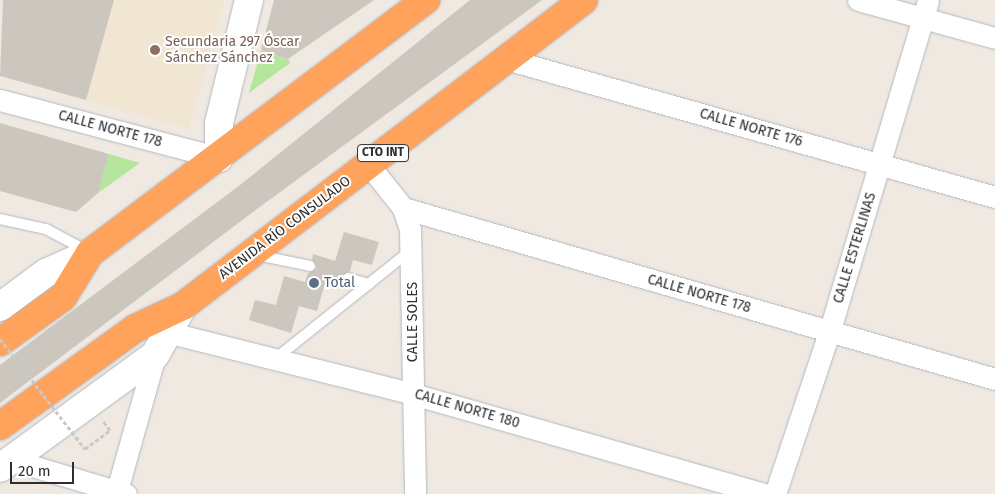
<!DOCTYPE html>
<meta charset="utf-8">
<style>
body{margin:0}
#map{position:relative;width:995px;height:494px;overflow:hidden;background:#efe9e1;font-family:"Fira Sans",sans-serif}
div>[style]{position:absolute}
.education>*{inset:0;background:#f0e6d1}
.green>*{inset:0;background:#b6e59e}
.building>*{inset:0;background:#cbc7bf}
.path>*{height:3px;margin-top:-1.5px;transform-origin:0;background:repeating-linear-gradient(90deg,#c9c9c9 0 4px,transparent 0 6.5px)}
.roads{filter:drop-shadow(0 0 1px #b4b7c1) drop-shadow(0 0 1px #b4b7c1)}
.lane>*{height:10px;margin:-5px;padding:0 5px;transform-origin:5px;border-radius:5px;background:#fff}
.street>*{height:21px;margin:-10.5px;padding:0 10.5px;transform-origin:10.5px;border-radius:10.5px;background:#fff}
.secondary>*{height:28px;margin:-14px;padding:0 14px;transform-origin:14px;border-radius:14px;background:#fff}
.highway>*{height:28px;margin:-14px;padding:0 14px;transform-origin:14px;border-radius:14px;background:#ffa35c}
.path-bridge>*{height:3px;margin-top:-1.5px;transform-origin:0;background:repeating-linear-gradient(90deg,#c9c9c9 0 4px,transparent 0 6.5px)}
.dots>*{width:14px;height:14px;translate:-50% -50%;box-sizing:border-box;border:2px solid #fff;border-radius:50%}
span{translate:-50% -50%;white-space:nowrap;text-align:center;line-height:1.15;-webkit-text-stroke:4px #fff;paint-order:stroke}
.shield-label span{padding:1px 4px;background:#fff;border:1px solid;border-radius:4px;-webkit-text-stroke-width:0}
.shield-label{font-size:12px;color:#2e2e2e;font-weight:700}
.education-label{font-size:14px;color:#785e54}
.left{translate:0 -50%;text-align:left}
.street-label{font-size:14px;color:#2e2e2e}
.service-label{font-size:14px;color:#4e5e75}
.scale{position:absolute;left:10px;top:462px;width:64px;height:22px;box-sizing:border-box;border:2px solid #2e2e2e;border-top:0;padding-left:6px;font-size:15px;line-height:18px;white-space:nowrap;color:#2e2e2e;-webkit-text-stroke:4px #fff;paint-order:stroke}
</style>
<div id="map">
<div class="education">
<i style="clip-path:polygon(114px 0,224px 0,189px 129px,86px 100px)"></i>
</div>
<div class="green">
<i style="clip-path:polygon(261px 50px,288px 59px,290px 63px,249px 93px)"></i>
<i style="clip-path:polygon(109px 154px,140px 163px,98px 193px)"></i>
</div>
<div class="building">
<i style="clip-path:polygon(3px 0,114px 0,86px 100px,0 76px)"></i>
<i style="clip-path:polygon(274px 0,374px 0,288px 59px,261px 50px)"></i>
<i style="clip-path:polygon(470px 0,542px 0,257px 209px,0 403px,0 365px,240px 185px)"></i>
<i style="clip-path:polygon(0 123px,109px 154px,98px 193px,76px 212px,0 191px)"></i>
<i style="clip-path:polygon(344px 232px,379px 242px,372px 265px,353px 260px,350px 271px,341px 277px,345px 289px,325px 283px,317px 311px,299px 306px,291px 333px,249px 320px,255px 300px,276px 305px,284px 276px,305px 282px,308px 273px,317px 268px,312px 259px,313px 254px,335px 261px)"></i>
</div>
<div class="path">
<i style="left:85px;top:449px;width:31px;rotate:-37deg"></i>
<i style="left:110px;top:430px;width:11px;rotate:-128deg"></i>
</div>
<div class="roads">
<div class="lane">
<i style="left:0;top:219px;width:47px;rotate:12.3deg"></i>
<i style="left:46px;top:229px;width:47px;rotate:28.2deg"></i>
<i style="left:257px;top:255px;width:54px;rotate:11.7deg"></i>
<i style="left:348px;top:278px;width:22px;rotate:16deg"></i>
<i style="left:275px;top:359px;width:173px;rotate:-38.7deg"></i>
</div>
<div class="street">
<i style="left:858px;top:0;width:142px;rotate:15.5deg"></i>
<i style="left:506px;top:59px;width:508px;rotate:15.76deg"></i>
<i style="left:0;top:100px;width:227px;rotate:14.8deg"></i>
<i style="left:368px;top:164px;width:56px;rotate:51.5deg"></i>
<i style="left:403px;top:208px;width:22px;rotate:72deg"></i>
<i style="left:410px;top:229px;width:265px;rotate:88.9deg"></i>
<i style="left:403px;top:208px;width:616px;rotate:16.11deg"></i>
<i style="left:167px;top:332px;width:254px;rotate:14.1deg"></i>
<i style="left:413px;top:394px;width:366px;rotate:15.9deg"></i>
<i style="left:12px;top:460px;width:119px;rotate:16.6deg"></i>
<i style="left:116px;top:494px;width:144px;rotate:-74.3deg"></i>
<i style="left:775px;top:494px;width:170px;rotate:-71.5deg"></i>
<i style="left:829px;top:333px;width:347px;rotate:-73.4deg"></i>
</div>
<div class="secondary">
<i style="left:219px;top:158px;width:35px;rotate:-90deg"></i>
<i style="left:219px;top:123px;width:127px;rotate:-76.3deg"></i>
<i style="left:0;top:307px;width:57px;rotate:-36.5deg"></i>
<i style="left:46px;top:273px;width:48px;rotate:-24.4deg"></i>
<i style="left:0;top:468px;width:192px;rotate:-36.1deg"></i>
<i style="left:155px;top:355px;width:56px;rotate:-60.3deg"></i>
</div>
<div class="highway">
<i style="left:0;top:342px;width:77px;rotate:-35.5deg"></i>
<i style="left:63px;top:297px;width:52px;rotate:-58.5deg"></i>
<i style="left:90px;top:253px;width:421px;rotate:-37deg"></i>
<i style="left:0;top:426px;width:168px;rotate:-35.8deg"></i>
<i style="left:136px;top:328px;width:52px;rotate:-25.1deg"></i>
<i style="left:183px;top:306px;width:504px;rotate:-37.35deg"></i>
</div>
</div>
<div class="path-bridge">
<i style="left:0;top:339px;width:139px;rotate:52.3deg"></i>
</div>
<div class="dots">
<i style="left:155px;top:50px;background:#8d6e63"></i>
<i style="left:314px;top:283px;background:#5c6f8a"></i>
</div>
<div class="shield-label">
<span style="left:383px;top:153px">CTO INT</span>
</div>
<div class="education-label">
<span class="left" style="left:165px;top:50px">Secundaria 297 Óscar<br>Sánchez Sánchez</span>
</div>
<div class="street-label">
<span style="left:751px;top:128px;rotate:16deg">CALLE NORTE 176</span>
<span style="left:110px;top:129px;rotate:15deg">CALLE NORTE 178</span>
<span style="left:285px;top:228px;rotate:-37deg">AVENIDA RÍO CONSULADO</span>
<span style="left:855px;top:248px;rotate:-73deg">CALLE ESTERLINAS</span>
<span style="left:699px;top:294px;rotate:16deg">CALLE NORTE 178</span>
<span style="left:413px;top:322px;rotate:-90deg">CALLE SOLES</span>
<span style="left:467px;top:409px;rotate:16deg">CALLE NORTE 180</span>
</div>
<div class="service-label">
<span class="left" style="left:324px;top:283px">Total</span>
</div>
<div class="scale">20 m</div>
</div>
